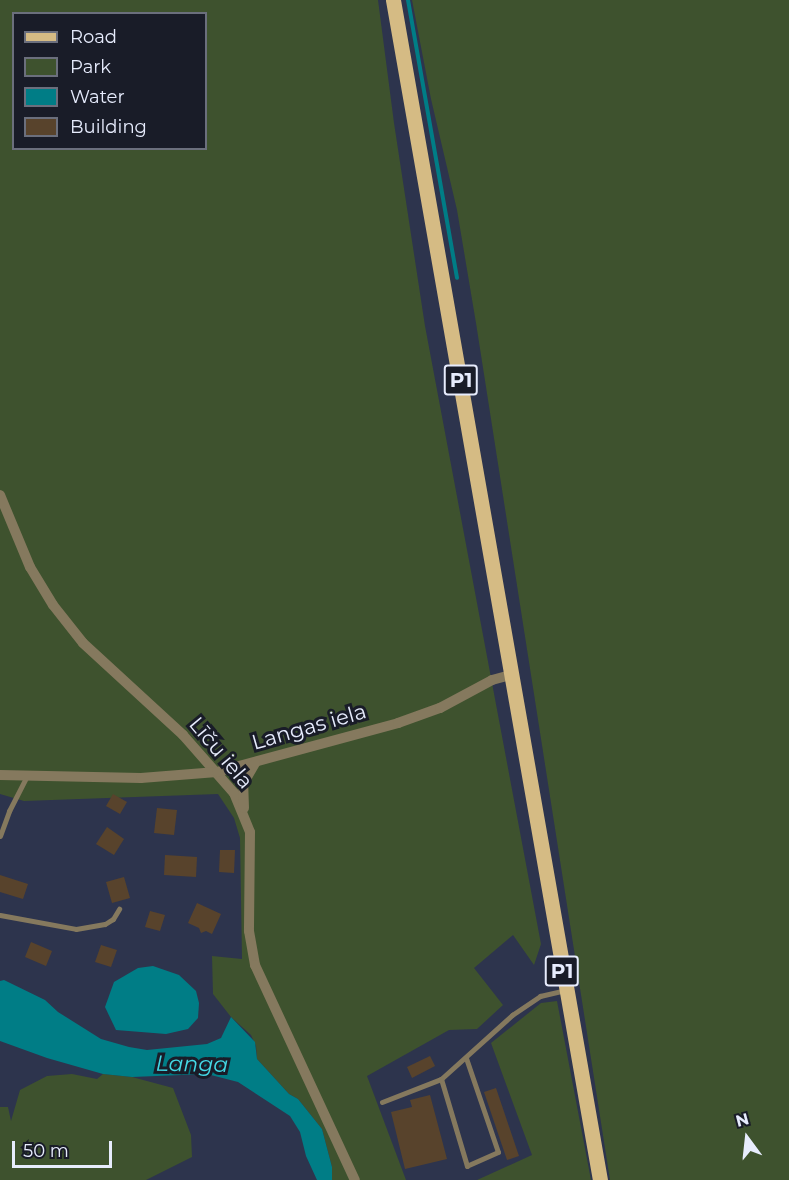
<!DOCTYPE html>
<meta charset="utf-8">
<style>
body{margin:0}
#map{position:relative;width:789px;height:1180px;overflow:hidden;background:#2d344d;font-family:Montserrat,sans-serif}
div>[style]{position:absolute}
.green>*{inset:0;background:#3e522e}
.water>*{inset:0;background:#007d86}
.stream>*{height:4px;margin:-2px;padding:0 2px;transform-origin:2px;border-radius:2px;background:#007d86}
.building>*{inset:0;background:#58432c}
.service>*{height:5px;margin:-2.5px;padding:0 2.5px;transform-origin:2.5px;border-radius:2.5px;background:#85795e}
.minor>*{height:10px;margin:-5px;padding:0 5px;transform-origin:5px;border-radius:5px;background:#85795e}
.primary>*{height:15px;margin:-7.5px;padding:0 7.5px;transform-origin:7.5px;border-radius:7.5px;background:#d5bb84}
span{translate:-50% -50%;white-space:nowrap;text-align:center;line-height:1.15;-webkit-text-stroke:6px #191c28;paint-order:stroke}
.shield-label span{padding:2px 4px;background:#191c28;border:2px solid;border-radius:4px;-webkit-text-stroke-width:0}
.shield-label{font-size:20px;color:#e7ecfd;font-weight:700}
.street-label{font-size:21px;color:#e7ecfd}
.water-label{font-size:22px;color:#44d8e5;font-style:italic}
.legend{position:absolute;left:12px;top:12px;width:195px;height:138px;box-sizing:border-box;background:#191c28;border:2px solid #6b6f7d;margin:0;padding:8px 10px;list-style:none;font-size:18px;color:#e7ecfd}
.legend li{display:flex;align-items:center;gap:12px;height:30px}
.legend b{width:30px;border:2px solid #6b6f7d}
.north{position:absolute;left:717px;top:1108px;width:60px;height:60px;-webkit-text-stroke:4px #191c28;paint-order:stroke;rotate:345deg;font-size:16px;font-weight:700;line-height:24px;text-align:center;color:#e7ecfd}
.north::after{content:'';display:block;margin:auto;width:21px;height:27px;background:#e7ecfd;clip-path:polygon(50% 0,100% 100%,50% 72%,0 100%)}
.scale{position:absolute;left:12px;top:1141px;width:100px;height:27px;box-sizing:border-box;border:3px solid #e7ecfd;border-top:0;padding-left:8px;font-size:18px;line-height:21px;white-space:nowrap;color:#e7ecfd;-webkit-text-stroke:4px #191c28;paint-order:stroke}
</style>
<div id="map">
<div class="green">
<i style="clip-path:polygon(evenodd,0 0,378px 0,394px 123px,425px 326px,541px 944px,534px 965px,513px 935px,474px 968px,503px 1005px,477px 1029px,449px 1030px,367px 1076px,406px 1180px,332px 1180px,332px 1167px,322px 1129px,298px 1099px,289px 1094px,257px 1059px,256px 1046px,251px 1035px,231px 1017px,213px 994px,212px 956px,242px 959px,240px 838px,234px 818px,218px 794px,24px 801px,0 794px,0 0,14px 14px,206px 14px,206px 148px,14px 148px,14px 14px)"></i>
<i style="clip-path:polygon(412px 0,789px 0,789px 1180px,610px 1180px,476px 323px,457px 210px,431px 99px)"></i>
<i style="clip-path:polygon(557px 1001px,591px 1180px,477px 1180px,532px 1155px,491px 1043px,541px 1003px)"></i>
<i style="clip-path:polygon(72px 1074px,97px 1079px,103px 1074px,132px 1077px,173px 1088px,191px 1135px,192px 1157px,146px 1180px,0 1180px,0 1107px,8px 1107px,11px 1121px,20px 1090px,47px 1076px)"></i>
</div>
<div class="water">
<i style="clip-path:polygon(153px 966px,179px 975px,196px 991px,199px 1003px,198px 1018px,188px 1029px,166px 1034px,116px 1030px,105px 1007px,114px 982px,138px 968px)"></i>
<i style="clip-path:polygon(4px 980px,45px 1000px,58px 1012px,101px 1039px,129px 1047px,147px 1050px,207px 1044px,221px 1038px,231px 1017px,255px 1042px,257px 1059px,289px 1094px,298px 1099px,322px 1129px,332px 1167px,332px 1180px,317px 1180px,306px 1156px,300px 1132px,290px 1116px,238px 1082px,207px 1074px,132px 1077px,103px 1074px,47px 1058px,0 1041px,0 981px)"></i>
</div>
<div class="stream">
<i style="left:408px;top:0;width:282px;rotate:80deg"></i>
</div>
<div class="building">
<i style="clip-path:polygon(113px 794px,127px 802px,120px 814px,106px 806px)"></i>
<i style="clip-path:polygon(157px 808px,177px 810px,174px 835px,154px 833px)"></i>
<i style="clip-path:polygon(107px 827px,124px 839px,114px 855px,96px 844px)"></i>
<i style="clip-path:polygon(220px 850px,235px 850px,234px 873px,219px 872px)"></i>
<i style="clip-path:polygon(165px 855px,197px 857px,196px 877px,164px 875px)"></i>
<i style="clip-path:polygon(0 875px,28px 884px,23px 899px,0 892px)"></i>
<i style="clip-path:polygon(124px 877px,130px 898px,112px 903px,106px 882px)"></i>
<i style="clip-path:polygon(197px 903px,221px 914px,212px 934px,206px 931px,201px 933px,199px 928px,188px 923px)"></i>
<i style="clip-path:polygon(150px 911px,165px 915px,160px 931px,145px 927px)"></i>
<i style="clip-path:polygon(31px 942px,52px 951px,46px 966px,25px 957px)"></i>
<i style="clip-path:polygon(101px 945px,117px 950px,111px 967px,95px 962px)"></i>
<i style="clip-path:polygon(430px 1056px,435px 1066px,412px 1078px,407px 1067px)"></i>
<i style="clip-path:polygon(496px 1088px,519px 1156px,507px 1160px,484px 1092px)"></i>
<i style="clip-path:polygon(430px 1095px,447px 1159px,405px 1169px,391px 1112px,412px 1107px,410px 1100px)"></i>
</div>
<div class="service">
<i style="left:0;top:836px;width:27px;rotate:-70deg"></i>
<i style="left:9px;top:811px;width:37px;rotate:-63deg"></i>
<i style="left:0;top:915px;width:77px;rotate:10.4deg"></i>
<i style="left:76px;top:929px;width:29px;rotate:-10deg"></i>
<i style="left:105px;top:924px;width:9px;rotate:-32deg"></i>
<i style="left:113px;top:919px;width:12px;rotate:-59deg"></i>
<i style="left:466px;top:1058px;width:99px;rotate:71.2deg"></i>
<i style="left:498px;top:1152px;width:34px;rotate:156deg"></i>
<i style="left:467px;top:1166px;width:91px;rotate:-106.6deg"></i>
<i style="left:441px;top:1079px;width:96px;rotate:-42deg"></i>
<i style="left:512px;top:1015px;width:34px;rotate:-34deg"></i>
<i style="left:540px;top:996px;width:26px;rotate:-13deg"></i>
<i style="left:382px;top:1102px;width:63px;rotate:-21.3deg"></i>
</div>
<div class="minor">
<i style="left:0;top:495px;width:78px;rotate:67.4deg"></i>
<i style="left:30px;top:567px;width:44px;rotate:58.8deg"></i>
<i style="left:53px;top:605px;width:48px;rotate:51.7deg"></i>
<i style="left:83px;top:643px;width:136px;rotate:42.6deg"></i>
<i style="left:183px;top:735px;width:77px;rotate:48.7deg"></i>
<i style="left:234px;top:793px;width:42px;rotate:67.7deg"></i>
<i style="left:250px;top:832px;width:99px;rotate:90.6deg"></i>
<i style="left:249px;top:931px;width:35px;rotate:80deg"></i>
<i style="left:255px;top:965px;width:237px;rotate:65.1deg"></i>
<i style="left:0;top:775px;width:141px;rotate:1.2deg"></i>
<i style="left:141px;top:778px;width:76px;rotate:-4.5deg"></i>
<i style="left:217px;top:772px;width:188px;rotate:-15.1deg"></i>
<i style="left:398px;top:723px;width:45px;rotate:-19.7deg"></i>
<i style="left:440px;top:708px;width:59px;rotate:-28.3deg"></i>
<i style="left:492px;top:680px;width:20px;rotate:-15deg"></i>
<i style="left:244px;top:808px;width:24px;rotate:-92deg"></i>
<i style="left:243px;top:784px;width:24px;rotate:-60deg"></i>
</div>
<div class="primary">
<i style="left:393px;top:0;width:1198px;rotate:80.05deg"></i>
</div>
<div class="shield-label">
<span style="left:461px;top:380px">P1</span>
<span style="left:562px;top:971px">P1</span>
</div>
<div class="street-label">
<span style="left:309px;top:727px;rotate:-16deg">Langas iela</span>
<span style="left:221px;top:753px;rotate:50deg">Līču iela</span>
</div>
<div class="water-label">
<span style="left:192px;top:1064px;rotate:1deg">Langa</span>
</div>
<ul class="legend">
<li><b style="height:8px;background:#d5bb84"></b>Road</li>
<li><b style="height:16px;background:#3e522e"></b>Park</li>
<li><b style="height:16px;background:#007d86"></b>Water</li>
<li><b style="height:16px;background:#58432c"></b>Building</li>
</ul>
<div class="north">N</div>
<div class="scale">50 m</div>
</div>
